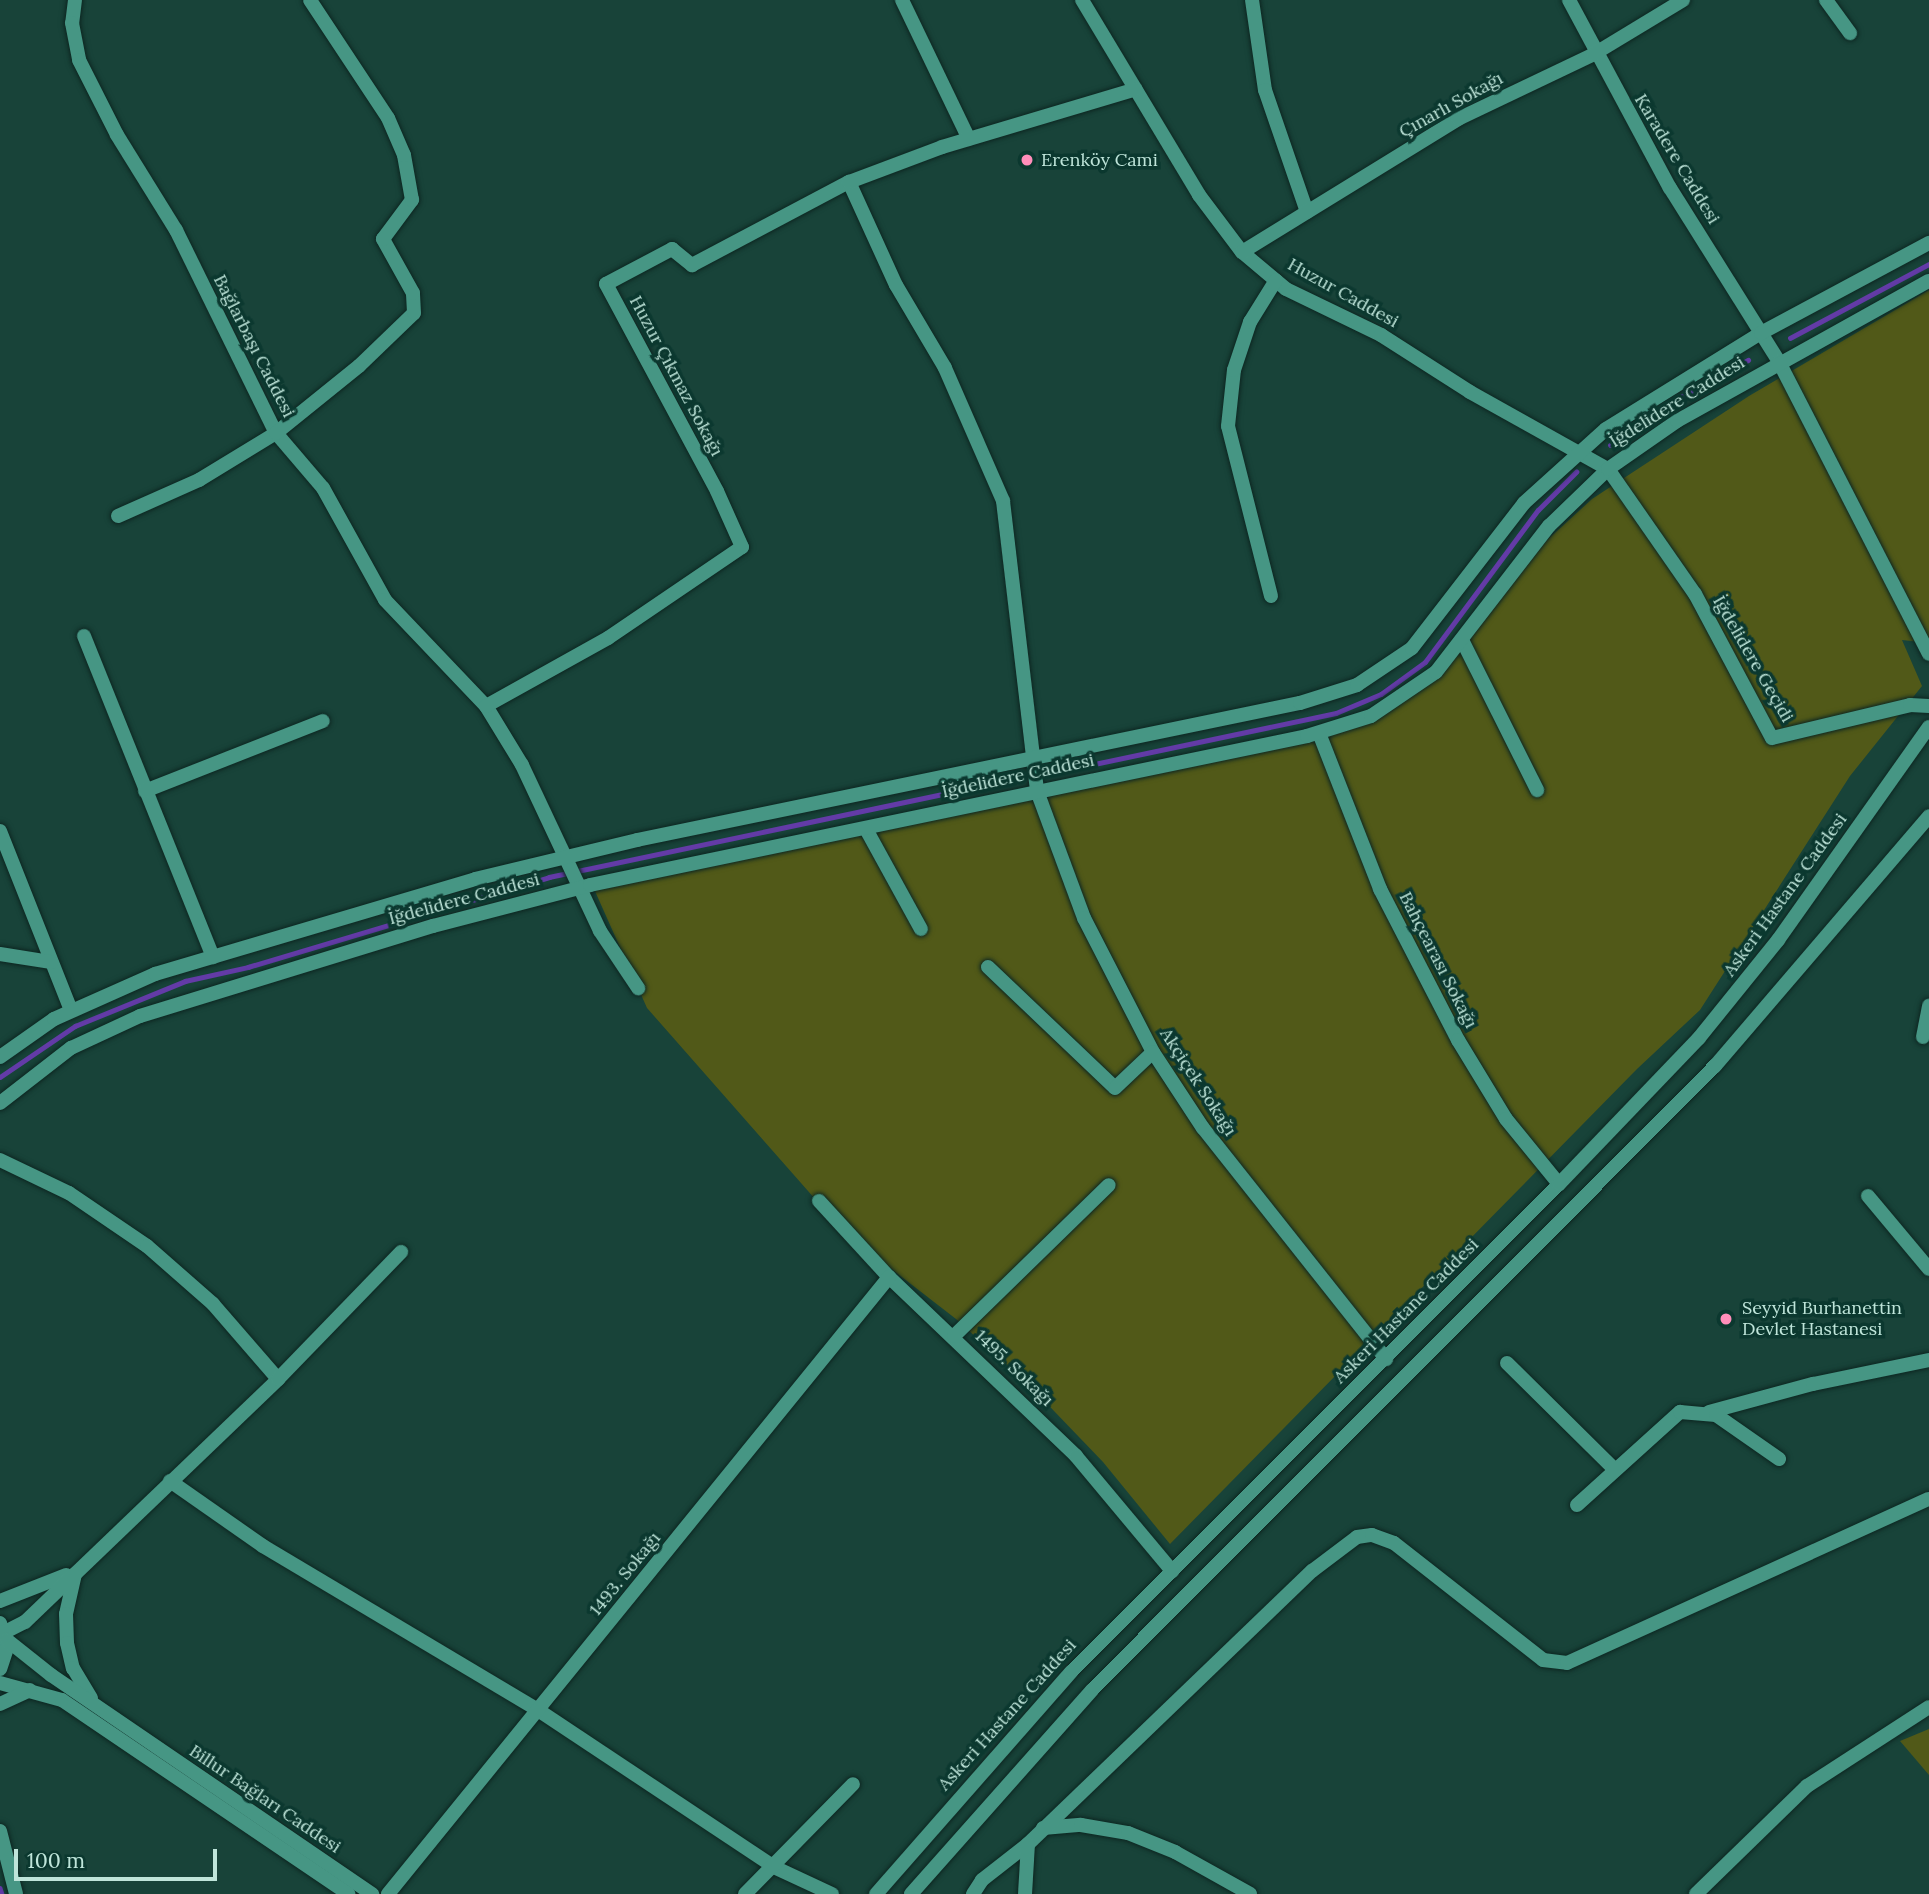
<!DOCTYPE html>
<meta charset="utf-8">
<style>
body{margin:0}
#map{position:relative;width:1929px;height:1894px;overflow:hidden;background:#184339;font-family:Lora,serif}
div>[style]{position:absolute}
.green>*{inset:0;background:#515918}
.stream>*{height:4.5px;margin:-2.25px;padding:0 2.25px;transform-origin:2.25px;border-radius:2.25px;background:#633ba7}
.roads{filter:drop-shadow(0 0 2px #0d2621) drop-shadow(0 0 2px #0d2621)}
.minor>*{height:14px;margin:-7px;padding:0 7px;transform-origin:7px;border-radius:7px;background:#469684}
.dots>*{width:19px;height:19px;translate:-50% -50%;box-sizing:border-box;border:4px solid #0b382f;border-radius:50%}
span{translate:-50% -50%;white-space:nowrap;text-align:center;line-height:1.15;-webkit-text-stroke:7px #0b382f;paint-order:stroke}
.street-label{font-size:18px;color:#bfe5da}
.poi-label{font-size:18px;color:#bfe5da}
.left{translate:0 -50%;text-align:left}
.scale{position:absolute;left:14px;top:1849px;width:203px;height:32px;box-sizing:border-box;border:4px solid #bfe5da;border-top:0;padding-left:9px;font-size:21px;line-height:24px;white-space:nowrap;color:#bfe5da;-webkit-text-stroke:5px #0b382f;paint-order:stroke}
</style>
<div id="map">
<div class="green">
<i style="clip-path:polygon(1929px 290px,1929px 643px,1902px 640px,1922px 686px,1850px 776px,1700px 1010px,1637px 1069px,1170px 1544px,1103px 1462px,1030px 1386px,956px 1319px,845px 1233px,647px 1008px,594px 889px,1379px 716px,1439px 678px,1546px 541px,1592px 499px,1749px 396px)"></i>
<i style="clip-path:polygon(1929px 1729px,1929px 1775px,1900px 1741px)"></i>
</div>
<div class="stream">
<i style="left:1790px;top:338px;width:157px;rotate:-28deg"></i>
<i style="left:1610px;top:445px;width:81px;rotate:-34.5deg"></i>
<i style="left:1677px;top:399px;width:81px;rotate:-28.8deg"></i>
<i style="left:1047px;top:774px;width:295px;rotate:-11.9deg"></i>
<i style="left:1336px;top:713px;width:49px;rotate:-22.9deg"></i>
<i style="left:1381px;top:694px;width:54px;rotate:-36deg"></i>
<i style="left:1425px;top:662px;width:189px;rotate:-53.4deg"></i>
<i style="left:1538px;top:510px;width:54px;rotate:-45deg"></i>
<i style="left:0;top:1077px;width:91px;rotate:-34.2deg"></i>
<i style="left:75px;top:1026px;width:119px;rotate:-22.2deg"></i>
<i style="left:185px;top:981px;width:65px;rotate:-12.5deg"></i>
<i style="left:248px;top:967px;width:314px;rotate:-16.6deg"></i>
<i style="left:549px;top:877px;width:477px;rotate:-11.9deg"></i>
<i style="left:0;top:1888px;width:6px;rotate:72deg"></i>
</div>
<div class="roads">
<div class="minor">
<i style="left:75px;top:0;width:23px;rotate:97deg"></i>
<i style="left:72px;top:23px;width:38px;rotate:79deg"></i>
<i style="left:79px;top:60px;width:84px;rotate:63.1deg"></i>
<i style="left:117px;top:135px;width:112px;rotate:58.2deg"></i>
<i style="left:176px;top:230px;width:226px;rotate:63.8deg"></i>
<i style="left:276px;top:433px;width:72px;rotate:49.5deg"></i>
<i style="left:323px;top:488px;width:128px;rotate:61deg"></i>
<i style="left:385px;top:600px;width:146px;rotate:46.4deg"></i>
<i style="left:486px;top:706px;width:69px;rotate:58.6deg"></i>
<i style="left:522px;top:765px;width:183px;rotate:64.8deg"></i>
<i style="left:600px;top:931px;width:69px;rotate:56.3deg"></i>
<i style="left:902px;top:0;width:154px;rotate:64.3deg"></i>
<i style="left:1082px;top:0;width:227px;rotate:59deg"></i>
<i style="left:1199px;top:195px;width:71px;rotate:53deg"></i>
<i style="left:1242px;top:252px;width:57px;rotate:40.1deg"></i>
<i style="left:1286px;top:289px;width:106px;rotate:25.8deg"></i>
<i style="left:1381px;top:335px;width:106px;rotate:32.6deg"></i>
<i style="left:1470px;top:392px;width:158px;rotate:29.2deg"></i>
<i style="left:1608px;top:469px;width:152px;rotate:55.2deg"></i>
<i style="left:1695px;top:594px;width:163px;rotate:61.9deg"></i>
<i style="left:1772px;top:738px;width:142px;rotate:-13.4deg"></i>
<i style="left:1910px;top:705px;width:19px;rotate:3deg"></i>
<i style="left:1252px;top:0;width:91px;rotate:81.8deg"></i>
<i style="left:1265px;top:90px;width:129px;rotate:71deg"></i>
<i style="left:1569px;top:0;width:213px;rotate:61.8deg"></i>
<i style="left:1670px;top:188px;width:205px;rotate:57.9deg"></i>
<i style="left:1779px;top:362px;width:328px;rotate:62.8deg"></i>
<i style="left:1826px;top:0;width:41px;rotate:54deg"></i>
<i style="left:849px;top:182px;width:113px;rotate:65.5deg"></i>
<i style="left:896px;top:285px;width:96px;rotate:59.4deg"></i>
<i style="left:945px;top:368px;width:145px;rotate:66.4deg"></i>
<i style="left:1003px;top:501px;width:292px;rotate:83.3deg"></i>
<i style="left:1037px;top:791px;width:135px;rotate:69.7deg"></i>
<i style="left:1084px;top:918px;width:151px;rotate:62.8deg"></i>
<i style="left:1153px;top:1052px;width:91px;rotate:56.7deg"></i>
<i style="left:1203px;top:1128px;width:295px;rotate:51.6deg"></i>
<i style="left:1242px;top:252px;width:254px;rotate:-31.6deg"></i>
<i style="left:1458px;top:119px;width:151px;rotate:-25.5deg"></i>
<i style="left:1594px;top:54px;width:104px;rotate:-31.2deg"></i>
<i style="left:118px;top:516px;width:89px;rotate:-24deg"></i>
<i style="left:199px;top:480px;width:90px;rotate:-31.4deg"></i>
<i style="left:276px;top:433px;width:107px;rotate:-38.9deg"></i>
<i style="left:359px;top:366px;width:76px;rotate:-43.9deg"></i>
<i style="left:414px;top:313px;width:20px;rotate:-93deg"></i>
<i style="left:413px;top:293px;width:62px;rotate:-119.1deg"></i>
<i style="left:383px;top:239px;width:49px;rotate:-53.4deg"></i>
<i style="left:412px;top:200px;width:46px;rotate:-100.1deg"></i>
<i style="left:404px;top:155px;width:40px;rotate:-113.4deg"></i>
<i style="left:388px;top:118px;width:141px;rotate:-123.5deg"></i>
<i style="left:1271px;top:596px;width:175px;rotate:-104.2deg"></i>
<i style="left:1228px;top:426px;width:56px;rotate:-83.9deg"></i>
<i style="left:1234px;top:370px;width:51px;rotate:-71.6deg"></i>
<i style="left:1250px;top:322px;width:49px;rotate:-58.2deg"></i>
<i style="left:84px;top:636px;width:346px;rotate:68.1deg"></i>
<i style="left:1462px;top:640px;width:168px;rotate:63.4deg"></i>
<i style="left:486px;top:706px;width:140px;rotate:-29.1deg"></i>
<i style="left:608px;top:638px;width:162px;rotate:-34.2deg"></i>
<i style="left:742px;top:547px;width:61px;rotate:-114.1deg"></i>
<i style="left:717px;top:491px;width:235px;rotate:-118.2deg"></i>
<i style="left:606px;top:284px;width:75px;rotate:-27.9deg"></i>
<i style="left:672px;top:249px;width:26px;rotate:39deg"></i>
<i style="left:692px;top:265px;width:178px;rotate:-27.9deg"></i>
<i style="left:849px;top:182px;width:99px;rotate:-20.6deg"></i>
<i style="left:942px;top:147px;width:202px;rotate:-16.6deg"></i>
<i style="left:1319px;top:733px;width:168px;rotate:68.6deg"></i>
<i style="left:1380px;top:889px;width:170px;rotate:62.7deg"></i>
<i style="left:1458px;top:1040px;width:92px;rotate:58.7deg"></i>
<i style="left:1506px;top:1119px;width:84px;rotate:50.8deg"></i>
<i style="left:145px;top:791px;width:191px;rotate:-21.5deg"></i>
<i style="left:866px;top:829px;width:114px;rotate:61.2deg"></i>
<i style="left:0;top:831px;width:193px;rotate:68.4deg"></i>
<i style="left:0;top:954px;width:52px;rotate:8.9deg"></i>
<i style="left:988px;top:967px;width:175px;rotate:43.6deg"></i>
<i style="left:1115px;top:1088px;width:52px;rotate:-43.5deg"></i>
<i style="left:1923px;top:1037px;width:32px;rotate:-79deg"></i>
<i style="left:0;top:1057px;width:66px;rotate:-35.1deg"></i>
<i style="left:54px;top:1019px;width:111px;rotate:-24deg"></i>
<i style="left:155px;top:974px;width:334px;rotate:-16.5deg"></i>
<i style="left:475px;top:879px;width:167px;rotate:-13.5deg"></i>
<i style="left:637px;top:840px;width:677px;rotate:-11.68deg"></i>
<i style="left:1300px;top:703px;width:60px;rotate:-17.5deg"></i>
<i style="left:1357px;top:685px;width:66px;rotate:-33.9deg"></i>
<i style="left:1412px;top:648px;width:183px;rotate:-52.3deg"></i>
<i style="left:1524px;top:503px;width:110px;rotate:-42.1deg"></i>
<i style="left:1606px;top:429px;width:182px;rotate:-31.8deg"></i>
<i style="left:1761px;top:333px;width:191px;rotate:-28.2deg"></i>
<i style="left:0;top:1103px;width:90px;rotate:-37.8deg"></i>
<i style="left:71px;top:1048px;width:76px;rotate:-24.9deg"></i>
<i style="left:140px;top:1016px;width:307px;rotate:-17.1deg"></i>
<i style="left:433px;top:926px;width:162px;rotate:-14.6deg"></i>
<i style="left:590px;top:885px;width:732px;rotate:-11.74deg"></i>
<i style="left:1307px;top:736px;width:67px;rotate:-17.4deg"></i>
<i style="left:1371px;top:716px;width:78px;rotate:-34.1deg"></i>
<i style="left:1436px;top:672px;width:185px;rotate:-52.3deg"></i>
<i style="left:1549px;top:526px;width:82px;rotate:-44deg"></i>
<i style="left:1608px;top:469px;width:84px;rotate:-34.8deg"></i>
<i style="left:1677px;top:421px;width:288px;rotate:-29.1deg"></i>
<i style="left:0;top:1160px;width:76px;rotate:25.6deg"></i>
<i style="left:69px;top:1193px;width:94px;rotate:34.2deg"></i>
<i style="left:147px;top:1246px;width:88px;rotate:41.3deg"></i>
<i style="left:213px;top:1304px;width:99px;rotate:49.1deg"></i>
<i style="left:1868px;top:1196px;width:95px;rotate:50.1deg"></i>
<i style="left:819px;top:1201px;width:103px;rotate:47.4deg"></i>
<i style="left:889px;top:1277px;width:259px;rotate:43.7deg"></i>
<i style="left:1076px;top:1456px;width:150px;rotate:50.1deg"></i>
<i style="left:954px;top:1336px;width:216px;rotate:-44.3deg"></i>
<i style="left:1507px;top:1363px;width:149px;rotate:44.7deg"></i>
<i style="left:1709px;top:1412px;width:108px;rotate:-15.1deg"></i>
<i style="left:1813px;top:1384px;width:118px;rotate:-11.7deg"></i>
<i style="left:170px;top:1481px;width:113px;rotate:35deg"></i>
<i style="left:263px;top:1546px;width:320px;rotate:30.8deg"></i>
<i style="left:538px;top:1710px;width:283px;rotate:33.6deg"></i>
<i style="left:774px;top:1867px;width:64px;rotate:25deg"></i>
<i style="left:1577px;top:1505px;width:139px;rotate:-42.1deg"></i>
<i style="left:1680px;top:1412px;width:36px;rotate:5deg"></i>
<i style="left:1716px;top:1415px;width:77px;rotate:34.9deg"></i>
<i style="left:75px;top:1574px;width:41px;rotate:102.7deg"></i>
<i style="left:66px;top:1614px;width:29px;rotate:88deg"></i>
<i style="left:67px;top:1643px;width:26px;rotate:77deg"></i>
<i style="left:73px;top:1668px;width:35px;rotate:59deg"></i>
<i style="left:0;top:1601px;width:71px;rotate:-21.5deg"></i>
<i style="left:0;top:1623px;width:26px;rotate:74deg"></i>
<i style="left:7px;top:1648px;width:22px;rotate:108deg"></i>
<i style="left:5px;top:1632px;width:22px;rotate:-27deg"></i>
<i style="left:25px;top:1622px;width:351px;rotate:-43.8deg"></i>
<i style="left:278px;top:1379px;width:177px;rotate:-45.9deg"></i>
<i style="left:7px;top:1640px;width:56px;rotate:38.5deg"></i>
<i style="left:51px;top:1675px;width:389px;rotate:34.3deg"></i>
<i style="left:0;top:1683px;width:64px;rotate:15.3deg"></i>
<i style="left:62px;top:1700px;width:346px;rotate:34.1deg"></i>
<i style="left:0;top:1704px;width:33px;rotate:-25deg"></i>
<i style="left:1043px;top:1828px;width:38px;rotate:-5deg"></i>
<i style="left:1081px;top:1825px;width:48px;rotate:9.7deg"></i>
<i style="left:1128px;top:1833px;width:51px;rotate:22deg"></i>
<i style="left:1175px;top:1852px;width:86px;rotate:29.2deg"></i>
<i style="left:0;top:1831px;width:65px;rotate:75.7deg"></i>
<i style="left:388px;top:1894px;width:795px;rotate:-50.92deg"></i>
<i style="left:745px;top:1894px;width:154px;rotate:-45.5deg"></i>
<i style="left:876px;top:1894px;width:295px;rotate:-48.7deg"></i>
<i style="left:1071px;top:1672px;width:690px;rotate:-45deg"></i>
<i style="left:1559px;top:1184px;width:202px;rotate:-46.2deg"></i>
<i style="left:1699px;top:1038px;width:126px;rotate:-51.1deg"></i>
<i style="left:1778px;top:940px;width:261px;rotate:-54.7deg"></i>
<i style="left:911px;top:1894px;width:273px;rotate:-48.4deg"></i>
<i style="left:1092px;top:1690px;width:882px;rotate:-45.05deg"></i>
<i style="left:1715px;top:1066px;width:329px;rotate:-49.4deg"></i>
<i style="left:973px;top:1894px;width:17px;rotate:-57deg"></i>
<i style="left:982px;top:1880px;width:58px;rotate:-38deg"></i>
<i style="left:1028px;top:1844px;width:394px;rotate:-43.9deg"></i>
<i style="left:1312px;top:1571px;width:56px;rotate:-37.1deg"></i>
<i style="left:1357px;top:1537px;width:15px;rotate:-8deg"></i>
<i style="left:1372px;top:1535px;width:23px;rotate:20deg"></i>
<i style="left:1394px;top:1543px;width:189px;rotate:38.1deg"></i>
<i style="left:1543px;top:1660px;width:24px;rotate:7deg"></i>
<i style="left:1567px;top:1663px;width:397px;rotate:-24.4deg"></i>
<i style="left:1025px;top:1894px;width:50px;rotate:-86.6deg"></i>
<i style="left:1696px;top:1894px;width:155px;rotate:-44.2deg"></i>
<i style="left:1807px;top:1786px;width:145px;rotate:-32.9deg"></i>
</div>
</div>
<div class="dots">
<i style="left:1027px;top:160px;background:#ff8eba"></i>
<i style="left:1726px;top:1319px;background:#ff8eba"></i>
</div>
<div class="street-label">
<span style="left:1451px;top:105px;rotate:-29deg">Çınarlı Sokağı</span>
<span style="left:1677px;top:159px;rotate:59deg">Karadere Caddesi</span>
<span style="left:1343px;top:293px;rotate:29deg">Huzur Caddesi</span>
<span style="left:254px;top:346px;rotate:63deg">Bağlarbaşı Caddesi</span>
<span style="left:676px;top:376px;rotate:62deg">Huzur Çıkmaz Sokağı</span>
<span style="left:1677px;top:402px;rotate:-32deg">İğdelidere Caddesi</span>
<span style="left:1753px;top:659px;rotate:60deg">İğdelidere Geçidi</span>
<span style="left:1018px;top:776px;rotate:-12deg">İğdelidere Caddesi</span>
<span style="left:1785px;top:895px;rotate:-54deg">Askeri Hastane Caddesi</span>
<span style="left:464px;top:899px;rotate:-15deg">İğdelidere Caddesi</span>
<span style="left:1438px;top:960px;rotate:63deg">Bahçearası Sokağı</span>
<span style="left:1198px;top:1082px;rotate:57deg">Akçiçek Sokağı</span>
<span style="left:1406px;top:1311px;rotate:-45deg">Askeri Hastane Caddesi</span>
<span style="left:1014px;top:1368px;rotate:44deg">1495. Sokağı</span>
<span style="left:625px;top:1574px;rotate:-51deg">1493. Sokağı</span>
<span style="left:1007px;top:1715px;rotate:-48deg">Askeri Hastane Caddesi</span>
<span style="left:265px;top:1799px;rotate:34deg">Billur Bağları Caddesi</span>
</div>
<div class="poi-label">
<span class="left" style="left:1041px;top:160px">Erenköy Cami</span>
<span class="left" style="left:1742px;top:1319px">Seyyid Burhanettin<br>Devlet Hastanesi</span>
</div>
<div class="scale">100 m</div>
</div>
